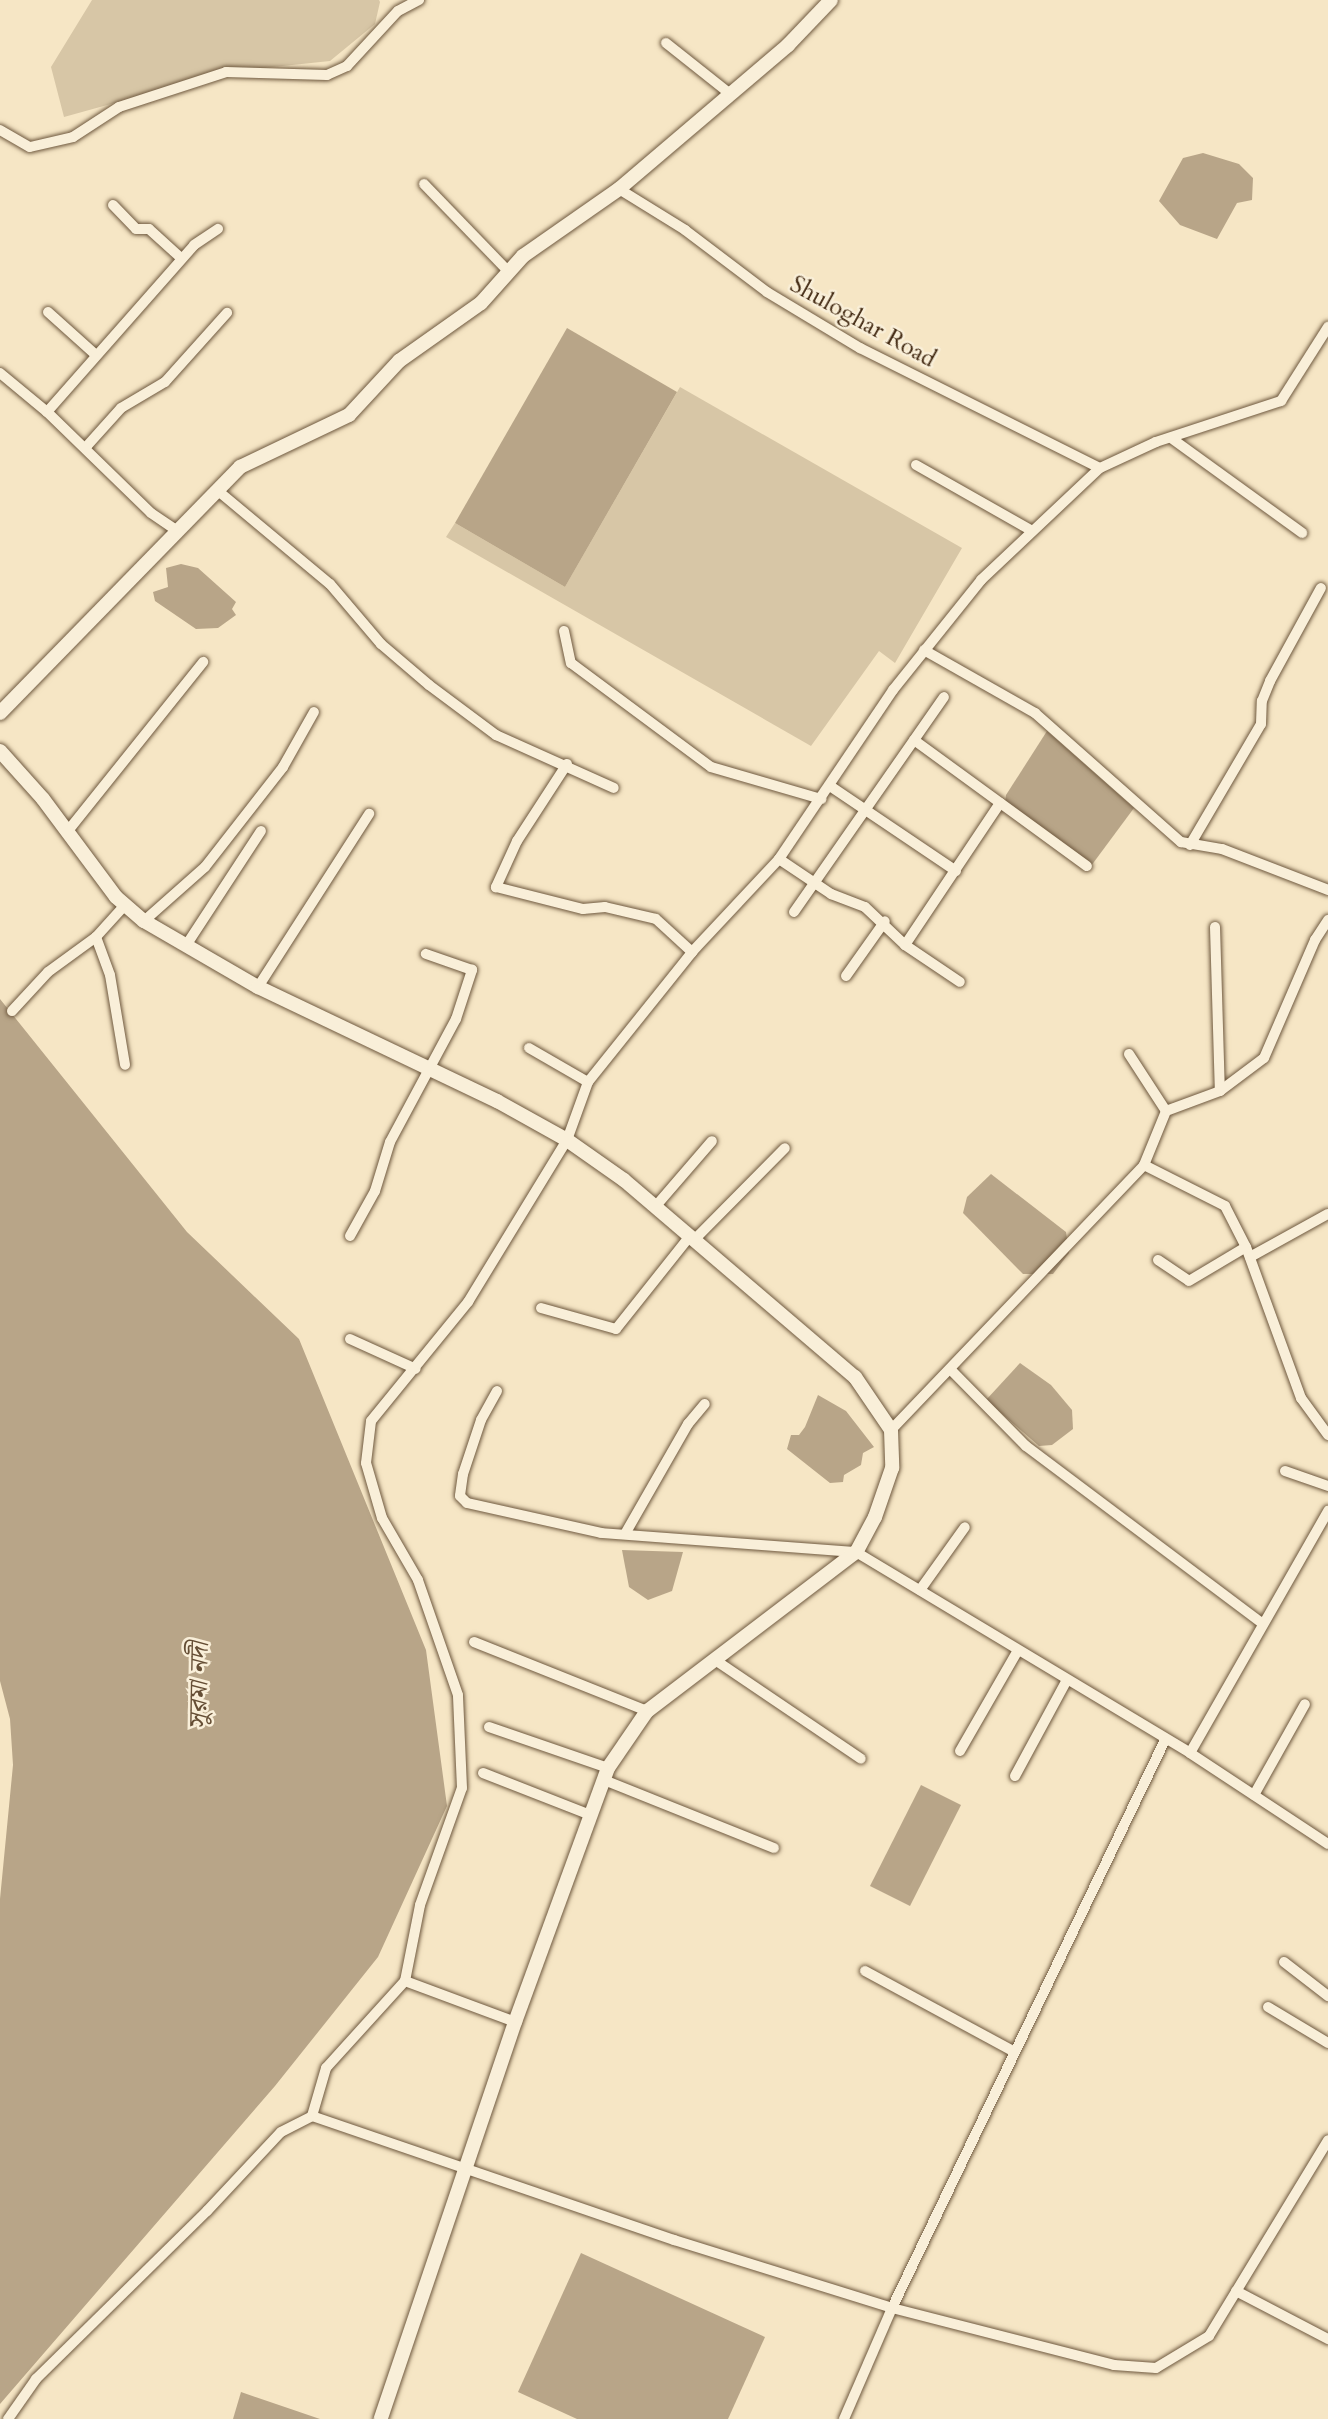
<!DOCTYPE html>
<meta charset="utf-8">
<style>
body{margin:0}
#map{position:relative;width:1328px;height:2419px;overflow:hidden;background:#f6e6c5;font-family:Cardo,"Noto Serif Bengali",serif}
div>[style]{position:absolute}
.green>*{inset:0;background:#d7c6a6}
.water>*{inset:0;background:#b8a588}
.roads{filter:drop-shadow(0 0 2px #6e583e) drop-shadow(0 0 2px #6e583e)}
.minor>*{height:10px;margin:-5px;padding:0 5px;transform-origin:5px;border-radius:5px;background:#f9efd9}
.secondary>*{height:14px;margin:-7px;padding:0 7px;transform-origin:7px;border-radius:7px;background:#f9efd9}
span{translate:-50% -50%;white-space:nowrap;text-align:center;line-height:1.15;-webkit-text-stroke:5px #f9efd9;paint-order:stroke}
.street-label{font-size:24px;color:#412811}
.water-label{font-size:26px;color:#654e35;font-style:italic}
</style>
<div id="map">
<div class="green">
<i style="clip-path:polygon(92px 0,379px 0,380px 2px,375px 24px,330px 61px,226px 72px,64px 117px,51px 67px)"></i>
<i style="clip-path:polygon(680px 387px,962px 548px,895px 663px,879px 651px,811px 746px,446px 537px,455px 523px,565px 587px)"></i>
</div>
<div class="water">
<i style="clip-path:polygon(1203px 153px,1239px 164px,1253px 178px,1252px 200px,1237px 203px,1217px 239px,1180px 225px,1159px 201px,1183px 158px)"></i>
<i style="clip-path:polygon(567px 328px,677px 392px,565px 587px,455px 523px)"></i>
<i style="clip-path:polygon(181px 564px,198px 568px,236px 602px,232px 609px,236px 615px,218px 628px,196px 629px,155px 601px,153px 592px,168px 587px,166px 568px)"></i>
<i style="clip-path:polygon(1047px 731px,1134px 808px,1091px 866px,1005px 804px,1006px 795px)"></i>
<i style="clip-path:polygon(0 999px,187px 1232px,299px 1339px,426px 1650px,447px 1806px,378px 1957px,275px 2086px,0 2404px,0 1899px,13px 1765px,10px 1719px,0 1681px)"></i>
<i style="clip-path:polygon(991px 1174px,1066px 1232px,1069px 1253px,1053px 1274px,1023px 1274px,963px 1213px,967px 1197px)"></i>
<i style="clip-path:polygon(1020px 1363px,1051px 1385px,1072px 1410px,1073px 1429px,1052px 1445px,1039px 1446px,986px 1400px)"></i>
<i style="clip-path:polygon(818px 1395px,846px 1411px,874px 1447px,863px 1453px,861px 1465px,844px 1475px,843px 1482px,830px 1483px,787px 1449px,791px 1435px,799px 1435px,805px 1427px)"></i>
<i style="clip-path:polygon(622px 1550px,683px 1552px,672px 1591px,648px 1600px,629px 1587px)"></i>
<i style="clip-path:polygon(921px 1785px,961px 1805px,910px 1906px,870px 1886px)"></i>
<i style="clip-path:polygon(581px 2253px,765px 2337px,728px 2419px,577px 2419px,518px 2392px)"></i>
<i style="clip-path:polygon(241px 2392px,320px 2419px,233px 2419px)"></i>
</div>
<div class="roads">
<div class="minor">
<i style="left:666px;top:43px;width:80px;rotate:38.4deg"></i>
<i style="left:0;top:130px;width:34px;rotate:30deg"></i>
<i style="left:30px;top:147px;width:44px;rotate:-13.1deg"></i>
<i style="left:73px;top:137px;width:55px;rotate:-33.1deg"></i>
<i style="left:119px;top:107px;width:113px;rotate:-18.1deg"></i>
<i style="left:226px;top:72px;width:101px;rotate:1.7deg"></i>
<i style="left:327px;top:75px;width:22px;rotate:-24deg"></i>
<i style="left:347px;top:66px;width:75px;rotate:-47.2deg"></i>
<i style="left:398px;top:11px;width:24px;rotate:-28deg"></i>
<i style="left:424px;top:184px;width:122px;rotate:46deg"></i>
<i style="left:619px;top:189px;width:78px;rotate:31.8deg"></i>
<i style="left:685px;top:230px;width:103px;rotate:37.1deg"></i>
<i style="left:767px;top:292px;width:109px;rotate:31.1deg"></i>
<i style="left:860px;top:348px;width:268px;rotate:26.6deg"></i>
<i style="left:113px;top:205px;width:33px;rotate:46deg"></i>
<i style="left:136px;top:229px;width:13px"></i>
<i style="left:149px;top:229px;width:43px;rotate:42.2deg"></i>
<i style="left:48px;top:312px;width:64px;rotate:41.9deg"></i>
<i style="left:0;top:373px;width:61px;rotate:39.7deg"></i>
<i style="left:1171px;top:438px;width:162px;rotate:35.9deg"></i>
<i style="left:86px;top:447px;width:52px;rotate:-48.1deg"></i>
<i style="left:121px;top:408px;width:51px;rotate:-30.6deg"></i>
<i style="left:165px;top:382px;width:93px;rotate:-48.1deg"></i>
<i style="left:916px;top:465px;width:133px;rotate:29.6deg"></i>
<i style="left:217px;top:490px;width:147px;rotate:39.8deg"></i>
<i style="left:330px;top:584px;width:79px;rotate:49.6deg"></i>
<i style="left:381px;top:644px;width:63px;rotate:40.5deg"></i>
<i style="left:429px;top:685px;width:84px;rotate:36.7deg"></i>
<i style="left:496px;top:735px;width:129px;rotate:24.2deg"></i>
<i style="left:176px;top:530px;width:30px;rotate:-146deg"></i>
<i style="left:151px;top:513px;width:145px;rotate:-135.8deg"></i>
<i style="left:47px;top:412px;width:222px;rotate:-48.6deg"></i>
<i style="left:194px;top:245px;width:29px;rotate:-34deg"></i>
<i style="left:564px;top:631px;width:33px;rotate:78deg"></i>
<i style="left:571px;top:663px;width:174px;rotate:36.6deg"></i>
<i style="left:711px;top:767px;width:115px;rotate:16.2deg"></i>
<i style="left:924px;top:650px;width:128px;rotate:29.6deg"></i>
<i style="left:1035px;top:713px;width:195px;rotate:41.5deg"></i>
<i style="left:1181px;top:842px;width:42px;rotate:9.7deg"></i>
<i style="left:1222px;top:849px;width:114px;rotate:21.1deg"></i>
<i style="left:914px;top:740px;width:214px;rotate:36.1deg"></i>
<i style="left:567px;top:764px;width:92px;rotate:123deg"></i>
<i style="left:517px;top:841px;width:51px;rotate:114.5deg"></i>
<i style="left:496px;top:887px;width:90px;rotate:14.2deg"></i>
<i style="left:583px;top:909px;width:22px;rotate:-5deg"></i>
<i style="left:605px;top:907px;width:52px;rotate:13.2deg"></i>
<i style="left:656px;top:919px;width:49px;rotate:42.5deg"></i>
<i style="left:830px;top:786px;width:152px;rotate:34deg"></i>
<i style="left:67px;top:832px;width:218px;rotate:-51.3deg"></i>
<i style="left:1190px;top:845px;width:140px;rotate:-59.6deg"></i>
<i style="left:1261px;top:724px;width:23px;rotate:-88deg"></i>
<i style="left:1262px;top:701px;width:22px;rotate:-68deg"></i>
<i style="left:1270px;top:681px;width:106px;rotate:-61.3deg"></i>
<i style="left:779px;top:859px;width:63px;rotate:33.9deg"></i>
<i style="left:831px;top:894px;width:36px;rotate:21deg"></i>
<i style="left:865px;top:907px;width:55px;rotate:43.5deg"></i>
<i style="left:905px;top:945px;width:66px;rotate:33.9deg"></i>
<i style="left:794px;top:912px;width:262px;rotate:-55.1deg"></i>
<i style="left:144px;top:921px;width:81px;rotate:-41.5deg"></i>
<i style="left:205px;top:867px;width:127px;rotate:-52deg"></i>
<i style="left:283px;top:767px;width:63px;rotate:-60.6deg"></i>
<i style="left:1215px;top:927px;width:164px;rotate:88.3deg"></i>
<i style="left:96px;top:937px;width:40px;rotate:69.8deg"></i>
<i style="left:110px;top:975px;width:91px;rotate:80.5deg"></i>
<i style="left:187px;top:944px;width:135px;rotate:-56.8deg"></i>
<i style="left:905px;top:945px;width:171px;rotate:-56.2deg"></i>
<i style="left:846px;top:976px;width:67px;rotate:-54.7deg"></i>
<i style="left:258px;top:987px;width:206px;rotate:-57.3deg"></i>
<i style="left:12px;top:1011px;width:53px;rotate:-47.3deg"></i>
<i style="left:48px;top:972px;width:59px;rotate:-36.1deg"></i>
<i style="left:96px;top:937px;width:43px;rotate:-47.8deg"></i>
<i style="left:529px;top:1048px;width:68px;rotate:30deg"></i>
<i style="left:1166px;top:1111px;width:58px;rotate:-20.3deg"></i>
<i style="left:1220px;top:1091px;width:55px;rotate:-36.9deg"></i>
<i style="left:1264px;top:1058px;width:129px;rotate:-66.6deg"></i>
<i style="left:1315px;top:940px;width:24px;rotate:-57deg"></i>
<i style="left:1144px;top:1165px;width:91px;rotate:26.8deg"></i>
<i style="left:1225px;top:1206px;width:46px;rotate:62.9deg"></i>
<i style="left:1246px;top:1247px;width:161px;rotate:70deg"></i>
<i style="left:1301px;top:1398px;width:46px;rotate:53.9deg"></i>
<i style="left:655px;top:1207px;width:87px;rotate:-49.2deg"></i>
<i style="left:350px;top:1236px;width:51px;rotate:-60.9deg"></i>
<i style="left:375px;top:1191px;width:51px;rotate:-73deg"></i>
<i style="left:390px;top:1142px;width:140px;rotate:-61.8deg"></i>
<i style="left:456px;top:1019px;width:52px;rotate:-71.9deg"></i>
<i style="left:472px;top:970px;width:49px;rotate:-160.8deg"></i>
<i style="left:694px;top:1240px;width:129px;rotate:-45.3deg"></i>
<i style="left:1250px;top:1257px;width:89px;rotate:-28.9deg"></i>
<i style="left:1158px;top:1260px;width:37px;rotate:34deg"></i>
<i style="left:1189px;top:1281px;width:66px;rotate:-30.8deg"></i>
<i style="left:541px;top:1308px;width:78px;rotate:15.6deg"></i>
<i style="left:616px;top:1329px;width:119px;rotate:-51.5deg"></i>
<i style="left:350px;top:1339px;width:72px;rotate:24.4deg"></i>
<i style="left:951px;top:1370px;width:107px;rotate:45.4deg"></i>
<i style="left:1026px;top:1446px;width:295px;rotate:36.9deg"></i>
<i style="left:497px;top:1391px;width:33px;rotate:119deg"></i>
<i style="left:481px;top:1420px;width:57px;rotate:108.4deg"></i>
<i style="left:463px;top:1474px;width:22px;rotate:98deg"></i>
<i style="left:460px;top:1496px;width:10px;rotate:45deg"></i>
<i style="left:467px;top:1503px;width:137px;rotate:12.6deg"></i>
<i style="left:601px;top:1533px;width:256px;rotate:4.3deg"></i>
<i style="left:856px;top:1552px;width:390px;rotate:31deg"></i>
<i style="left:1190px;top:1753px;width:165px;rotate:33.4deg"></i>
<i style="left:891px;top:1430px;width:366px;rotate:-46.3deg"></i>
<i style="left:1144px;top:1165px;width:58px;rotate:-67.8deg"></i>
<i style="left:1166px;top:1111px;width:68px;rotate:-123deg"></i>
<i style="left:1285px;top:1471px;width:46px;rotate:19.2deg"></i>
<i style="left:625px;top:1534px;width:127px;rotate:-60.2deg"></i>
<i style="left:688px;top:1424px;width:26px;rotate:-50deg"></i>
<i style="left:920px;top:1590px;width:77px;rotate:-54.5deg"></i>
<i style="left:474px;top:1642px;width:186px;rotate:21.7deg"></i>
<i style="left:715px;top:1660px;width:176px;rotate:34.1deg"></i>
<i style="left:489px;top:1727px;width:126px;rotate:19deg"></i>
<i style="left:960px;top:1751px;width:116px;rotate:-60.1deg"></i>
<i style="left:1190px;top:1753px;width:279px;rotate:-60.3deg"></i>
<i style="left:483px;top:1773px;width:115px;rotate:21.4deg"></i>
<i style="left:1015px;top:1776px;width:109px;rotate:-61.6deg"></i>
<i style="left:604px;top:1780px;width:183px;rotate:21.8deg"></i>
<i style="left:1254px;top:1795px;width:104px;rotate:-60.7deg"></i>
<i style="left:1284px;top:1962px;width:56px;rotate:37.7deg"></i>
<i style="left:865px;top:1971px;width:170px;rotate:28.4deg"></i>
<i style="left:405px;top:1981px;width:117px;rotate:20.4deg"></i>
<i style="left:1268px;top:2007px;width:70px;rotate:31deg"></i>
<i style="left:312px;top:2116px;width:383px;rotate:18.9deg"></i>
<i style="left:674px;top:2240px;width:228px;rotate:17.3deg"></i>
<i style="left:892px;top:2308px;width:229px;rotate:14.4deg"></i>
<i style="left:1114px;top:2365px;width:42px;rotate:4.1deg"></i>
<i style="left:1156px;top:2368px;width:62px;rotate:-31.1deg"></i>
<i style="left:1209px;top:2336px;width:229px;rotate:-58.7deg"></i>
<i style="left:1236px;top:2291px;width:104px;rotate:27.6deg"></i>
<i style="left:8px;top:2419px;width:49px;rotate:-55deg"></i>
<i style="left:36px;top:2379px;width:240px;rotate:-44.5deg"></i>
<i style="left:207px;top:2211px;width:108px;rotate:-46.9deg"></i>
<i style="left:281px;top:2132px;width:35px;rotate:-27deg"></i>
<i style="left:312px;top:2116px;width:50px;rotate:-73.7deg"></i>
<i style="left:326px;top:2068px;width:118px;rotate:-47.8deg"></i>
<i style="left:405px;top:1981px;width:77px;rotate:-78.8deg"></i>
<i style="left:420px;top:1905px;width:124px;rotate:-70.3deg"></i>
<i style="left:462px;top:1788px;width:93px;rotate:-92.5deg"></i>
<i style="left:458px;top:1695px;width:122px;rotate:-109.2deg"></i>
<i style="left:418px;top:1580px;width:72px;rotate:-120.1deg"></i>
<i style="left:382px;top:1518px;width:57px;rotate:-106.2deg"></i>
<i style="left:366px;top:1463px;width:42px;rotate:-83.2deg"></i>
<i style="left:371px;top:1421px;width:154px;rotate:-50.8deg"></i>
<i style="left:468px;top:1302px;width:190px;rotate:-58.6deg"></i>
<i style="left:567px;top:1140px;width:62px;rotate:-70.1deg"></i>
<i style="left:588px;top:1082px;width:166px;rotate:-51.3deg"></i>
<i style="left:692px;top:952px;width:127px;rotate:-46.9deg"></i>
<i style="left:779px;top:859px;width:204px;rotate:-56deg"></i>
<i style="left:893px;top:690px;width:141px;rotate:-51.3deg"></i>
<i style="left:981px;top:580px;width:163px;rotate:-43.3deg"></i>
<i style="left:1100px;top:468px;width:62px;rotate:-24.9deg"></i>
<i style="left:1156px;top:442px;width:132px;rotate:-18.2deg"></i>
<i style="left:1281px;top:401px;width:88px;rotate:-57.6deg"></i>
<i style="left:844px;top:2419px;width:121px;rotate:-66.6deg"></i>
<i style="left:892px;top:2308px;width:630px;rotate:-64.33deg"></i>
</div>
<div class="secondary">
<i style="left:0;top:713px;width:344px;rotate:-45.7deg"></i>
<i style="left:240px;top:467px;width:121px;rotate:-25.5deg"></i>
<i style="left:349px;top:415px;width:74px;rotate:-47.2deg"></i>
<i style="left:399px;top:361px;width:100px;rotate:-35.3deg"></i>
<i style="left:481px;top:303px;width:63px;rotate:-48.2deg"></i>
<i style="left:523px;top:256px;width:117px;rotate:-34.9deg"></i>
<i style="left:619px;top:189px;width:222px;rotate:-40.4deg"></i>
<i style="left:788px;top:45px;width:62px;rotate:-46.3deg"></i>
<i style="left:0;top:751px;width:64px;rotate:48.1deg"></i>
<i style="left:43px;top:799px;width:122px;rotate:53.3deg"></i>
<i style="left:116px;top:897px;width:37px;rotate:41deg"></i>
<i style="left:144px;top:921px;width:132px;rotate:30.1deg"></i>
<i style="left:258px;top:987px;width:265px;rotate:25.5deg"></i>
<i style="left:497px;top:1101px;width:80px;rotate:29.1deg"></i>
<i style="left:567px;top:1140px;width:70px;rotate:35.1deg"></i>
<i style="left:624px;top:1180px;width:304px;rotate:40.5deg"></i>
<i style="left:855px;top:1377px;width:64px;rotate:55.8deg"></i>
<i style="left:891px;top:1430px;width:38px;rotate:88deg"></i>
<i style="left:892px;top:1468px;width:52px;rotate:109.1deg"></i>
<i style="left:875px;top:1517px;width:40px;rotate:118deg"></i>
<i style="left:856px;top:1552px;width:263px;rotate:142.7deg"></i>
<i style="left:647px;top:1711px;width:69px;rotate:124.4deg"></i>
<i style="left:608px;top:1768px;width:270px;rotate:110.1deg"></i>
<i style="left:515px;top:2022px;width:419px;rotate:108.7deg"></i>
</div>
</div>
<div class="street-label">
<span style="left:863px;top:322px;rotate:29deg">Shuloghar Road</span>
</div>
<div class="water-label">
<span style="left:199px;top:1686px;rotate:-89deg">সুরমা নদী</span>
</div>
</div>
